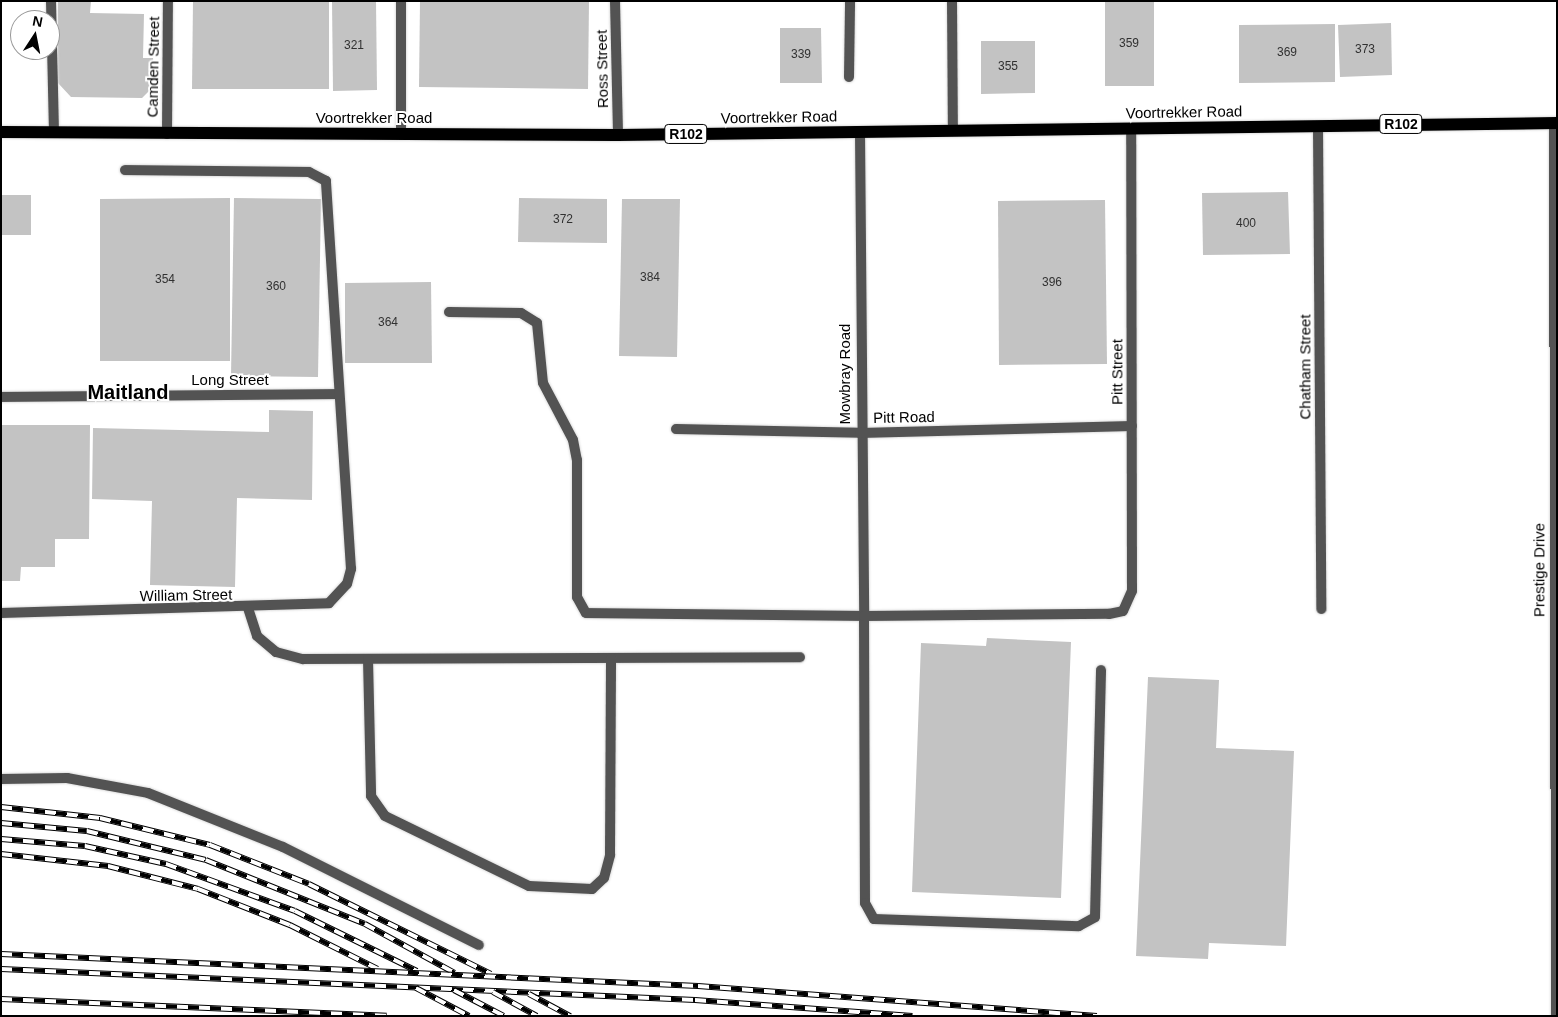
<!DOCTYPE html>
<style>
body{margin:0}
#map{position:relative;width:1558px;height:1017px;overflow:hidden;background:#fff;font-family:Arial,sans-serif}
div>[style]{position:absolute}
.building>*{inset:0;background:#c3c3c3}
.roads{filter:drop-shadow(0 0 1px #dbdbdb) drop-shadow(0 0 1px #dbdbdb)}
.service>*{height:10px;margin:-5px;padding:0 5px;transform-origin:5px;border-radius:5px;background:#535353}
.minor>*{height:10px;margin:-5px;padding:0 5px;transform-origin:5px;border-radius:5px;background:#535353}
.tertiary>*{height:10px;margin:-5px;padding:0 5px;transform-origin:5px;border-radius:5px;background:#535353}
.primary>*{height:12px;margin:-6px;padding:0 6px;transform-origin:6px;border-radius:6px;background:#000}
.rail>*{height:5.5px;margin-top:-2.75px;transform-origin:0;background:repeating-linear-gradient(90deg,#fff 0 11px,#000 0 22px);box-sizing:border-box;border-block:1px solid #000}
span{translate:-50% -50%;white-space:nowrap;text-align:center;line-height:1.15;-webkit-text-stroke:4px #fff;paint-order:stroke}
.number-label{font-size:12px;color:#313131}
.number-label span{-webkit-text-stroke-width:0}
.shield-label span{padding:1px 4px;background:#fff;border:1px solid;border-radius:4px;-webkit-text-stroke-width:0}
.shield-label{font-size:14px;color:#000;font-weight:700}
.street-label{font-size:15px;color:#000}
.district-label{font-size:20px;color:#000;font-weight:700}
.frame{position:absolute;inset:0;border:2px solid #000;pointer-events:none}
.north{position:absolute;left:10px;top:10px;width:50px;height:50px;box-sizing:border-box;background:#fff;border:1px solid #999;border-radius:50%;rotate:11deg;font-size:14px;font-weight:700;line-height:20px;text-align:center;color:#000}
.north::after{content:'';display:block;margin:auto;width:18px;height:22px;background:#000;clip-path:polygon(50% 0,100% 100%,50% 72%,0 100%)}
</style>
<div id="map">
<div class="building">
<i style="clip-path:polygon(58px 1px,91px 1px,90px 13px,144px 14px,143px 58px,153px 58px,155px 85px,142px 98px,71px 97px,58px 83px)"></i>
<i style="clip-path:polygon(193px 1px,329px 2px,329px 89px,192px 89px)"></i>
<i style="clip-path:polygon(332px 1px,376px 1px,377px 90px,333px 91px)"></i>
<i style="clip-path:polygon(420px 1px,589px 1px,588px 89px,419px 87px)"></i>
<i style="clip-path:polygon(1105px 1px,1154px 1px,1154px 86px,1105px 86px)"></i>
<i style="clip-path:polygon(1391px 23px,1392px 75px,1340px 77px,1338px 25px)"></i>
<i style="clip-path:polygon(1335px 24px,1335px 82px,1239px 83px,1239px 25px)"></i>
<i style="clip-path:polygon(780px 28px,821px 28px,822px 83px,780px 83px)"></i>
<i style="clip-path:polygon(981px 41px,1035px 41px,1035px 93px,981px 94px)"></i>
<i style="clip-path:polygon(1288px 192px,1290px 254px,1203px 255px,1202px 193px)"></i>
<i style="clip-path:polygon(1px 195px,31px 195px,31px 235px,1px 235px)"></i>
<i style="clip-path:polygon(230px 198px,230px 361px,100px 361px,100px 199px)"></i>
<i style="clip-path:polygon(234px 198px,321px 199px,318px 377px,231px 376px)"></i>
<i style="clip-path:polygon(519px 198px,607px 199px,607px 243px,518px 242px)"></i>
<i style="clip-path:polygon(622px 199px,680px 199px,677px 357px,619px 356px)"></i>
<i style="clip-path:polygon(1105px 200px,1107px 364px,999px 365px,998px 201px)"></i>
<i style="clip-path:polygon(431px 282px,432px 363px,345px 363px,345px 283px)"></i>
<i style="clip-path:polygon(269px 410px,313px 411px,312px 500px,237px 498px,235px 587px,150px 585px,152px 501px,92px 499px,93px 428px,269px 432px)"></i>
<i style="clip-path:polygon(1px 425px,90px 425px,89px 539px,55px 539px,55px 567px,21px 567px,20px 581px,1px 581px)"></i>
<i style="clip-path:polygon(987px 638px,1071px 642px,1061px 898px,912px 892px,921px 643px,986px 646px)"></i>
<i style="clip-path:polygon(1148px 677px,1219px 680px,1216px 748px,1294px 751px,1286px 946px,1209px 943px,1208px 959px,1136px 956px)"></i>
</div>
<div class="roads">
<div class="service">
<i style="left:51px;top:1px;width:132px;rotate:88.7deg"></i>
<i style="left:849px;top:77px;width:76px;rotate:-89.2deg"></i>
<i style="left:1318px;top:126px;width:483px;rotate:89.6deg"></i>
<i style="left:449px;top:312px;width:72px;rotate:0.8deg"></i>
<i style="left:521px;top:313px;width:19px;rotate:32deg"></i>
<i style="left:537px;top:323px;width:60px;rotate:84.3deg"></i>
<i style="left:543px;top:383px;width:64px;rotate:62.2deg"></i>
<i style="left:573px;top:440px;width:20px;rotate:79deg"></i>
<i style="left:577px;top:460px;width:137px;rotate:90deg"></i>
<i style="left:577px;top:597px;width:18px;rotate:61deg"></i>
<i style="left:586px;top:613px;width:278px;rotate:0.6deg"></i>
<i style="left:864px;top:616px;width:287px;rotate:89.8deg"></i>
<i style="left:865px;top:903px;width:18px;rotate:61deg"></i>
<i style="left:874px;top:919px;width:205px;rotate:2deg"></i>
<i style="left:1079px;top:926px;width:18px;rotate:-29deg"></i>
<i style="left:1095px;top:917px;width:247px;rotate:-88.6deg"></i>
<i style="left:1px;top:397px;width:338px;rotate:-0.5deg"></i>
<i style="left:248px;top:608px;width:29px;rotate:72deg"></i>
<i style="left:257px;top:636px;width:25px;rotate:40deg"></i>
<i style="left:276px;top:652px;width:28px;rotate:15deg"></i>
<i style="left:303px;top:659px;width:497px;rotate:-0.2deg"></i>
<i style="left:1px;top:613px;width:328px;rotate:-1.7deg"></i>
<i style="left:329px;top:603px;width:26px;rotate:-47deg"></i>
<i style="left:347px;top:584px;width:16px;rotate:-75deg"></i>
<i style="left:351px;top:569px;width:389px;rotate:-93.7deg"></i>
<i style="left:326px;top:181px;width:19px;rotate:-152deg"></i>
<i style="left:309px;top:172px;width:184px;rotate:-179.4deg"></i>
<i style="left:368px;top:659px;width:137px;rotate:88.7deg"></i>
<i style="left:371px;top:796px;width:24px;rotate:55deg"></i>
<i style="left:385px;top:816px;width:160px;rotate:25.9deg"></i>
<i style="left:529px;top:886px;width:63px;rotate:2.7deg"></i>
<i style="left:592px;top:889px;width:16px;rotate:-43deg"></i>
<i style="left:604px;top:878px;width:24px;rotate:-75deg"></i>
<i style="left:610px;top:855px;width:197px;rotate:-89.7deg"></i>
<i style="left:1px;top:779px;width:66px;rotate:-0.9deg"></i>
<i style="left:67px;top:778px;width:82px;rotate:10.5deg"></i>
<i style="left:148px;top:793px;width:145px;rotate:21.8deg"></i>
<i style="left:283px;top:847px;width:219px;rotate:26.6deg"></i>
</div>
<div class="minor">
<i style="left:401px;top:1px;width:133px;rotate:90deg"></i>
<i style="left:615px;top:1px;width:134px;rotate:88.7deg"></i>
<i style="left:952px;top:1px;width:130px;rotate:89.6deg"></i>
<i style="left:860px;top:132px;width:484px;rotate:89.5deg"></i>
<i style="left:864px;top:616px;width:245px;rotate:-0.5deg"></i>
<i style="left:1109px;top:614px;width:14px;rotate:-12deg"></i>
<i style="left:1123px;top:611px;width:22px;rotate:-66deg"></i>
<i style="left:1132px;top:591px;width:462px;rotate:-90.1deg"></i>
<i style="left:167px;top:134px;width:133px;rotate:-89.6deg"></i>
<i style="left:676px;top:429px;width:184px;rotate:1.2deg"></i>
<i style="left:860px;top:433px;width:272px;rotate:-1.5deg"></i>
</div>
<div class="tertiary">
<i style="left:1554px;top:123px;width:893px;rotate:89.87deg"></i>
</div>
<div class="primary">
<i style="left:1px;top:132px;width:617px;rotate:0.28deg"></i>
<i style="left:618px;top:135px;width:939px;rotate:-0.73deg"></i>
</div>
</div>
<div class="rail">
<i style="left:1px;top:807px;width:100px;rotate:6.3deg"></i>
<i style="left:100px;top:818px;width:113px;rotate:13.8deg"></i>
<i style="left:210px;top:845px;width:106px;rotate:21.5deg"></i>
<i style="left:309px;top:884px;width:203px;rotate:26.3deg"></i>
<i style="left:1px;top:823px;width:86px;rotate:5.3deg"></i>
<i style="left:87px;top:831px;width:122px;rotate:13.7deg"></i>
<i style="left:206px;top:860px;width:171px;rotate:21.9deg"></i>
<i style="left:365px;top:924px;width:102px;rotate:28.6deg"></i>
<i style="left:1px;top:839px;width:84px;rotate:4.8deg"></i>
<i style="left:85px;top:846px;width:83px;rotate:12.5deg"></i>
<i style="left:166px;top:864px;width:137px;rotate:20deg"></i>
<i style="left:295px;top:911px;width:136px;rotate:26.2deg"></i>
<i style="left:1px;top:854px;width:108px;rotate:6.4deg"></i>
<i style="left:108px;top:866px;width:93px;rotate:14.3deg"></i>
<i style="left:198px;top:889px;width:99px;rotate:21.4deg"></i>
<i style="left:290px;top:925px;width:98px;rotate:26.6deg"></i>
<i style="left:1px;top:954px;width:698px;rotate:2.63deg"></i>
<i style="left:698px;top:986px;width:400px;rotate:4.3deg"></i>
<i style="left:1px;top:969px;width:695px;rotate:2.56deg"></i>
<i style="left:695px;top:1000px;width:218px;rotate:4.2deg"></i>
<i style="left:416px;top:988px;width:60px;rotate:27.8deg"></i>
<i style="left:454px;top:990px;width:56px;rotate:27.5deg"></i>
<i style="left:493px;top:992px;width:50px;rotate:28.6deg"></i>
<i style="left:529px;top:994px;width:47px;rotate:28.2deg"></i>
<i style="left:1px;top:999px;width:386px;rotate:2.5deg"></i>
</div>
<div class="number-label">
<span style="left:1129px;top:44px">359</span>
<span style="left:354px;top:46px">321</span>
<span style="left:1365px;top:50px">373</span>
<span style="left:1287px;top:53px">369</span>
<span style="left:801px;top:55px">339</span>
<span style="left:1008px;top:67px">355</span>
<span style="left:563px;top:220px">372</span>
<span style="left:1246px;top:224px">400</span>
<span style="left:650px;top:278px">384</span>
<span style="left:165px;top:280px">354</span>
<span style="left:1052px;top:283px">396</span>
<span style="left:276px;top:287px">360</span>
<span style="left:388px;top:323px">364</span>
</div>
<div class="shield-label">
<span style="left:1401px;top:124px">R102</span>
<span style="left:686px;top:134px">R102</span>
</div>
<div class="street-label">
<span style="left:153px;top:67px;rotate:-89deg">Camden Street</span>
<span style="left:602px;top:69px;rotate:-91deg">Ross Street</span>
<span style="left:1184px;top:112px;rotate:-1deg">Voortrekker Road</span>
<span style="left:779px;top:117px;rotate:-1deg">Voortrekker Road</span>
<span style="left:374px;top:118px">Voortrekker Road</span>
<span style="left:1305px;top:367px;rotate:-90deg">Chatham Street</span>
<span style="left:1117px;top:372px;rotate:-90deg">Pitt Street</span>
<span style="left:845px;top:374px;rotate:-90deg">Mowbray Road</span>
<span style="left:230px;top:380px">Long Street</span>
<span style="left:904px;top:417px;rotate:-1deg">Pitt Road</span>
<span style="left:1539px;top:570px;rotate:-90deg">Prestige Drive</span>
<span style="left:186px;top:595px;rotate:-1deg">William Street</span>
</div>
<div class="district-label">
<span style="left:128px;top:392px">Maitland</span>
</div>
<div class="frame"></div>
<div class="north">N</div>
</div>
